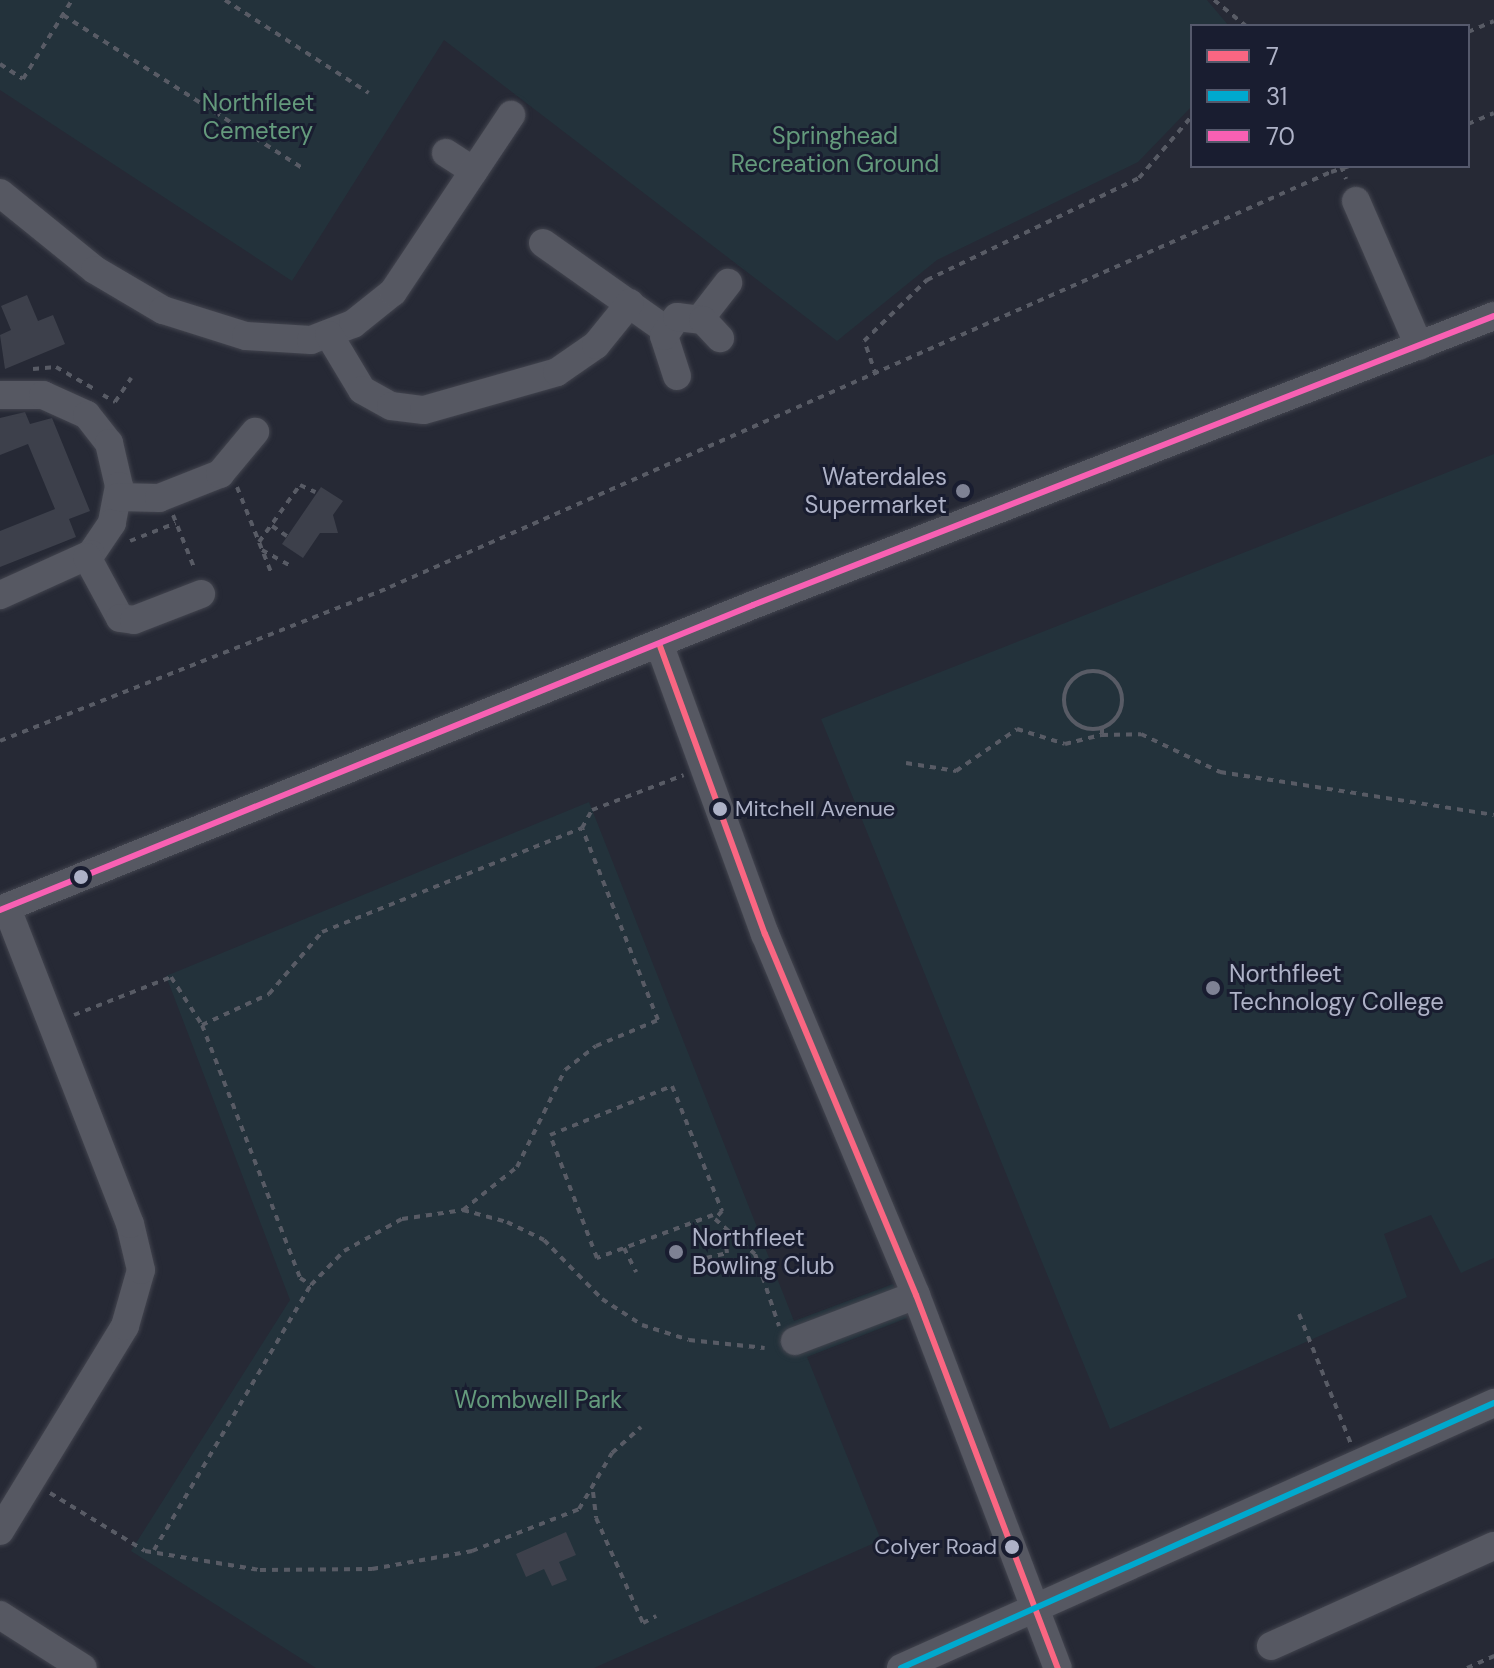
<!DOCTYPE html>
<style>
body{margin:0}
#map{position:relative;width:1494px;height:1668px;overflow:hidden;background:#262935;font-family:"DM Sans",sans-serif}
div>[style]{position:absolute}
.green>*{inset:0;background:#23323b}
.building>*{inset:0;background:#3d404b}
.path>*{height:4px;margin-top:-2px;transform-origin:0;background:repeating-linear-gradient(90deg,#585b65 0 6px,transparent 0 12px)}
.path>.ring{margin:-2px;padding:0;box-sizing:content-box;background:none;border:4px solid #585b65;border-radius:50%}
.roads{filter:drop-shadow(0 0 2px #42444e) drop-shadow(0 0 2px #42444e)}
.minor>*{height:28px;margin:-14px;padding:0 14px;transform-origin:14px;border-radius:14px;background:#565862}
.path-bridge>*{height:4px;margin-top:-2px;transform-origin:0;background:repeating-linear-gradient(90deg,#585b65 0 6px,transparent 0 12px)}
.bus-1>*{height:6px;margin:-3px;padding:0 3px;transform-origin:3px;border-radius:3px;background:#fa6682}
.bus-2>*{height:6px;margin:-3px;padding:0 3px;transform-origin:3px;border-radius:3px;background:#00a9ce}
.bus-3>*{height:6px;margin:-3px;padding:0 3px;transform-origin:3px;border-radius:3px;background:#f860b3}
.dots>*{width:22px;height:22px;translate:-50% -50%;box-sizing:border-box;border:4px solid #191d30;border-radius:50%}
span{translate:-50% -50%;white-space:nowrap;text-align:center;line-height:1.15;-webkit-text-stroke:6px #191d30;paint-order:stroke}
.bus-label{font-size:22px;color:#aeb2c7}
.left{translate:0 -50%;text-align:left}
.right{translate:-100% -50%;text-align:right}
.park-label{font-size:24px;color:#649a7c}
.poi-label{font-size:24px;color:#aeb2c7}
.legend{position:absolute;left:1190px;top:24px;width:280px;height:144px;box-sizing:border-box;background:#191d30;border:2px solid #55596c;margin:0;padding:10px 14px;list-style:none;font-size:24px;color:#aeb2c7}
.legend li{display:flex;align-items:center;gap:16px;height:40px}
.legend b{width:40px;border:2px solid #55596c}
</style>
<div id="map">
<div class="green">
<i style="clip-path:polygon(0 0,1207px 0,1229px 26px,1192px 26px,1192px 106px,1138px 162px,937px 260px,837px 341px,444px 40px,292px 281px,0 90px)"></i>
<i style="clip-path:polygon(1494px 454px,1494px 1258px,1461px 1273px,1431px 1215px,1384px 1234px,1407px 1297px,1110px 1429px,821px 719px)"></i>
<i style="clip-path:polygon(589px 802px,794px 1321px,893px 1284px,907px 1318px,807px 1357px,881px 1540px,594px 1668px,316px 1668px,131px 1551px,290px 1300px,166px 976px)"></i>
</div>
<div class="building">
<i style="clip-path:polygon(27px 295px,38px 321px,53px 315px,65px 344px,5px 369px,0 335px,11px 330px,1px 306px)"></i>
<i style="clip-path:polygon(25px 412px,30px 424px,52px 418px,90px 511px,69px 519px,76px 537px,0 567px,0 531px,55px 509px,28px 444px,0 455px,0 418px)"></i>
<i style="clip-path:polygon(321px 487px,343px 501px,333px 515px,338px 533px,320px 533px,303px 558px,282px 544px)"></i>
<i style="clip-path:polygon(566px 1532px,576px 1555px,559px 1562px,567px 1580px,552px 1586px,544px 1569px,526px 1577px,516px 1554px)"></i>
</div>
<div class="path">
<i style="left:225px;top:0;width:171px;rotate:32.9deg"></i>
<i style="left:1214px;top:0;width:41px;rotate:39.1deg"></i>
<i style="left:63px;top:15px;width:284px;rotate:32.6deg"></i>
<i style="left:1468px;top:32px;width:28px;rotate:-23deg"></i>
<i style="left:0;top:64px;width:27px;rotate:33deg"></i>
<i style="left:23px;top:79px;width:93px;rotate:-58.2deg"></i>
<i style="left:1468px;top:124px;width:28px;rotate:-23deg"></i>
<i style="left:1341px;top:166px;width:14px;rotate:69deg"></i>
<i style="left:33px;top:369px;width:23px;rotate:-5deg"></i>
<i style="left:56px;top:367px;width:46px;rotate:29.9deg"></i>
<i style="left:876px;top:375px;width:36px;rotate:-109deg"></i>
<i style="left:864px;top:341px;width:88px;rotate:-44.1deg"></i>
<i style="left:927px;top:280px;width:235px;rotate:-25.7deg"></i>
<i style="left:1139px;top:178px;width:82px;rotate:-49.5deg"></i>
<i style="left:103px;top:395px;width:14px;rotate:30deg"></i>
<i style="left:115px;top:402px;width:29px;rotate:-56deg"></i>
<i style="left:237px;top:487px;width:92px;rotate:68.2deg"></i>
<i style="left:173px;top:515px;width:59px;rotate:68.2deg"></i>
<i style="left:272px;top:526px;width:18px;rotate:34deg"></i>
<i style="left:130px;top:541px;width:49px;rotate:-21.4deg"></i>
<i style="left:259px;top:542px;width:70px;rotate:-54.3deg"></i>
<i style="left:300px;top:485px;width:17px;rotate:25deg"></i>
<i style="left:262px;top:550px;width:35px;rotate:29deg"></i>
<i class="ring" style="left:1064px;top:671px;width:54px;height:54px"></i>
<i style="left:1102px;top:728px;width:7px;rotate:90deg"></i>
<i style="left:1102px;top:735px;width:39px;rotate:-1deg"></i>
<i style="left:1141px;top:734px;width:88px;rotate:25.7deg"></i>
<i style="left:1220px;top:772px;width:277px;rotate:8.9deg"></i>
<i style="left:0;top:741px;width:419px;rotate:-21.5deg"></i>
<i style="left:390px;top:587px;width:1028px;rotate:-23.8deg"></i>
<i style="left:906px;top:763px;width:51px;rotate:9.1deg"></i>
<i style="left:956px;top:771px;width:74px;rotate:-34.5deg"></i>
<i style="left:1017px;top:729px;width:50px;rotate:17.4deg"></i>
<i style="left:1065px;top:744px;width:38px;rotate:-14deg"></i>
<i style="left:74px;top:1015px;width:104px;rotate:-21.4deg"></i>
<i style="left:171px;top:977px;width:57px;rotate:57.1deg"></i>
<i style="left:202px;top:1025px;width:271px;rotate:68.8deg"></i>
<i style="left:300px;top:1278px;width:13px;rotate:32deg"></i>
<i style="left:202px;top:1025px;width:74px;rotate:-24.8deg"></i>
<i style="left:269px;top:994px;width:82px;rotate:-49.5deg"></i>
<i style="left:322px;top:932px;width:280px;rotate:-21.8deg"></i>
<i style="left:582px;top:828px;width:21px;rotate:-61deg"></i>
<i style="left:592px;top:810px;width:98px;rotate:-20.8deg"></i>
<i style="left:463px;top:1210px;width:69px;rotate:-38.5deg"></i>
<i style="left:517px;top:1167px;width:108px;rotate:-63.7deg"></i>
<i style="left:565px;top:1070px;width:39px;rotate:-38deg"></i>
<i style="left:596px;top:1046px;width:67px;rotate:-22.8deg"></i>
<i style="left:658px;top:1020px;width:206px;rotate:-111.6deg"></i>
<i style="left:713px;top:1215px;width:124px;rotate:159.7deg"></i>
<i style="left:597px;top:1258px;width:132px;rotate:-110.9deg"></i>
<i style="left:550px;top:1135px;width:131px;rotate:-21.9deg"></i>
<i style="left:672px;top:1086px;width:135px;rotate:68.2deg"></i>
<i style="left:722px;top:1211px;width:11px;rotate:131deg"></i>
<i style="left:715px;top:1219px;width:53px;rotate:41.2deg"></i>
<i style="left:755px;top:1254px;width:76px;rotate:71.6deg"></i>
<i style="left:624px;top:1248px;width:27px;rotate:63deg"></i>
<i style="left:706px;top:1258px;width:22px;rotate:-13deg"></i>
<i style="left:727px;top:1253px;width:21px;rotate:-98deg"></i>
<i style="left:1299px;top:1314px;width:140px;rotate:68.2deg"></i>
<i style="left:593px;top:1492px;width:26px;rotate:83deg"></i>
<i style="left:596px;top:1518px;width:115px;rotate:65.9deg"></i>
<i style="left:643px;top:1623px;width:15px;rotate:-28deg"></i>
<i style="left:50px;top:1493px;width:111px;rotate:31.4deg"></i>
<i style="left:145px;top:1551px;width:117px;rotate:9.4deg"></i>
<i style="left:260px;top:1570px;width:112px;rotate:-0.5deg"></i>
<i style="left:372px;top:1569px;width:102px;rotate:-10.2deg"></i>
<i style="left:472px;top:1551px;width:115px;rotate:-21.4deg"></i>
<i style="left:579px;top:1509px;width:65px;rotate:-59.5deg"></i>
<i style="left:612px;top:1453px;width:39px;rotate:-42deg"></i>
<i style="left:154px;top:1550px;width:308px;rotate:-59.4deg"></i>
<i style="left:311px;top:1285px;width:47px;rotate:-45.9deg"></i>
<i style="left:344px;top:1251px;width:66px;rotate:-28.9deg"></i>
<i style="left:402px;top:1219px;width:62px;rotate:-8.4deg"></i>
<i style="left:463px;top:1210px;width:46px;rotate:15.3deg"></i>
<i style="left:507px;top:1222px;width:41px;rotate:25.9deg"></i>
<i style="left:544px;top:1240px;width:83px;rotate:45.5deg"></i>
<i style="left:602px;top:1299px;width:48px;rotate:33deg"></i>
<i style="left:642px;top:1325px;width:49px;rotate:17.7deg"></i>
<i style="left:689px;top:1340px;width:76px;rotate:6deg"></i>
<i style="left:1467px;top:1668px;width:30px;rotate:-24deg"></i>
</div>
<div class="roads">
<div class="minor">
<i style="left:446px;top:153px;width:33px;rotate:33deg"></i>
<i style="left:0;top:193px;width:122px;rotate:39deg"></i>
<i style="left:95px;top:270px;width:79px;rotate:30.5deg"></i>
<i style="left:163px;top:310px;width:87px;rotate:17.4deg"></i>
<i style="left:246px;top:336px;width:65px;rotate:3.5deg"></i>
<i style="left:311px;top:340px;width:45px;rotate:-20.9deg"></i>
<i style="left:353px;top:324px;width:51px;rotate:-38.7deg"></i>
<i style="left:393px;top:292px;width:213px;rotate:-56.3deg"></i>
<i style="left:1356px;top:201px;width:158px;rotate:66.5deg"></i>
<i style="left:543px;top:243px;width:151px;rotate:35.3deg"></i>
<i style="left:700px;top:319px;width:46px;rotate:-52.1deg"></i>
<i style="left:329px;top:335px;width:64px;rotate:59deg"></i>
<i style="left:362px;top:390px;width:33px;rotate:29deg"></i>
<i style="left:391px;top:406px;width:33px;rotate:7deg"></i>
<i style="left:424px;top:410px;width:138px;rotate:-15.9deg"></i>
<i style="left:557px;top:372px;width:47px;rotate:-34.7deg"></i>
<i style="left:596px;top:345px;width:54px;rotate:-51deg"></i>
<i style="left:677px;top:376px;width:42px;rotate:-108deg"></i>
<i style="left:664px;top:336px;width:23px;rotate:-56deg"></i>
<i style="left:677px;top:317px;width:26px;rotate:7deg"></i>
<i style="left:703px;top:320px;width:25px;rotate:47deg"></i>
<i style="left:0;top:395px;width:43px"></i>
<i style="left:43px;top:395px;width:48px;rotate:24.4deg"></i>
<i style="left:87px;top:415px;width:36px;rotate:52deg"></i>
<i style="left:109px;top:443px;width:44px;rotate:76.9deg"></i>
<i style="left:119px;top:486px;width:38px;rotate:101deg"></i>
<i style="left:112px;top:523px;width:37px;rotate:124deg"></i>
<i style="left:91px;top:554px;width:100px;rotate:155.7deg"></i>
<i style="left:118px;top:497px;width:41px;rotate:1.4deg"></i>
<i style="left:159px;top:498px;width:66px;rotate:-21.5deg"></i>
<i style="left:220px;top:474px;width:55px;rotate:-50.2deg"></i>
<i style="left:87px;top:557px;width:69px;rotate:61.6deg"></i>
<i style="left:120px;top:618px;width:14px;rotate:8deg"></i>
<i style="left:134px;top:620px;width:72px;rotate:-21.2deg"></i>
<i style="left:660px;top:646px;width:307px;rotate:70deg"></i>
<i style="left:765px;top:934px;width:391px;rotate:67.3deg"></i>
<i style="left:916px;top:1295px;width:399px;rotate:69.2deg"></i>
<i style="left:0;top:910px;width:812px;rotate:-22.05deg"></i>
<i style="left:753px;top:605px;width:795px;rotate:-21.31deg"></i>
<i style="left:795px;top:1341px;width:129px;rotate:-20.8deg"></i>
<i style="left:0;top:1531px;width:240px;rotate:-58.6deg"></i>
<i style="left:125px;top:1326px;width:58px;rotate:-74.1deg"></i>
<i style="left:141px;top:1270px;width:47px;rotate:-103.4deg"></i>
<i style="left:130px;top:1224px;width:339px;rotate:-111.3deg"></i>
<i style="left:0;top:1615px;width:98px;rotate:32.6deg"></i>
<i style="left:1271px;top:1646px;width:244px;rotate:-24.2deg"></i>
<i style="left:901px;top:1668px;width:650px;rotate:-24.08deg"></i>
</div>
</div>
<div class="path-bridge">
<i style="left:1331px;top:172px;width:19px;rotate:-18deg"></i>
</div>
<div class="bus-1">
<i style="left:660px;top:646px;width:307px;rotate:70deg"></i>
<i style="left:765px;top:934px;width:391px;rotate:67.3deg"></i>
<i style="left:916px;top:1295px;width:399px;rotate:69.2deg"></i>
</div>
<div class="bus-2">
<i style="left:901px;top:1668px;width:650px;rotate:-24.08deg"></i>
</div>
<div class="bus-3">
<i style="left:0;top:910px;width:812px;rotate:-22.05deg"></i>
<i style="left:753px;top:605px;width:795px;rotate:-21.31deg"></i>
</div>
<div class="dots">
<i style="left:963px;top:491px;background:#7e8294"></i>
<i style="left:720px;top:809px;background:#aeb2c7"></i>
<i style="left:81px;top:877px;background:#aeb2c7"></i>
<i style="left:1213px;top:988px;background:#7e8294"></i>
<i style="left:676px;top:1252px;background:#7e8294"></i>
<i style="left:1012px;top:1547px;background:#aeb2c7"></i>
</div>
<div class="bus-label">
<span class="left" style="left:735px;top:809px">Mitchell Avenue</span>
<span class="right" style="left:997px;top:1547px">Colyer Road</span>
</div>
<div class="park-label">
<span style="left:258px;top:117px">Northfleet<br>Cemetery</span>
<span style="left:835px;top:150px">Springhead<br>Recreation Ground</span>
<span style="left:538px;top:1400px">Wombwell Park</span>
</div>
<div class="poi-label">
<span class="right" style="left:947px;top:491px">Waterdales<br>Supermarket</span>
<span class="left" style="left:1229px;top:988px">Northfleet<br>Technology College</span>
<span class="left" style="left:692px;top:1252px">Northfleet<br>Bowling Club</span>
</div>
<ul class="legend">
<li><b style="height:10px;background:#fa6682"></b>7</li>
<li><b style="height:10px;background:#00a9ce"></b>31</li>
<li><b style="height:10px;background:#f860b3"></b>70</li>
</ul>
</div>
